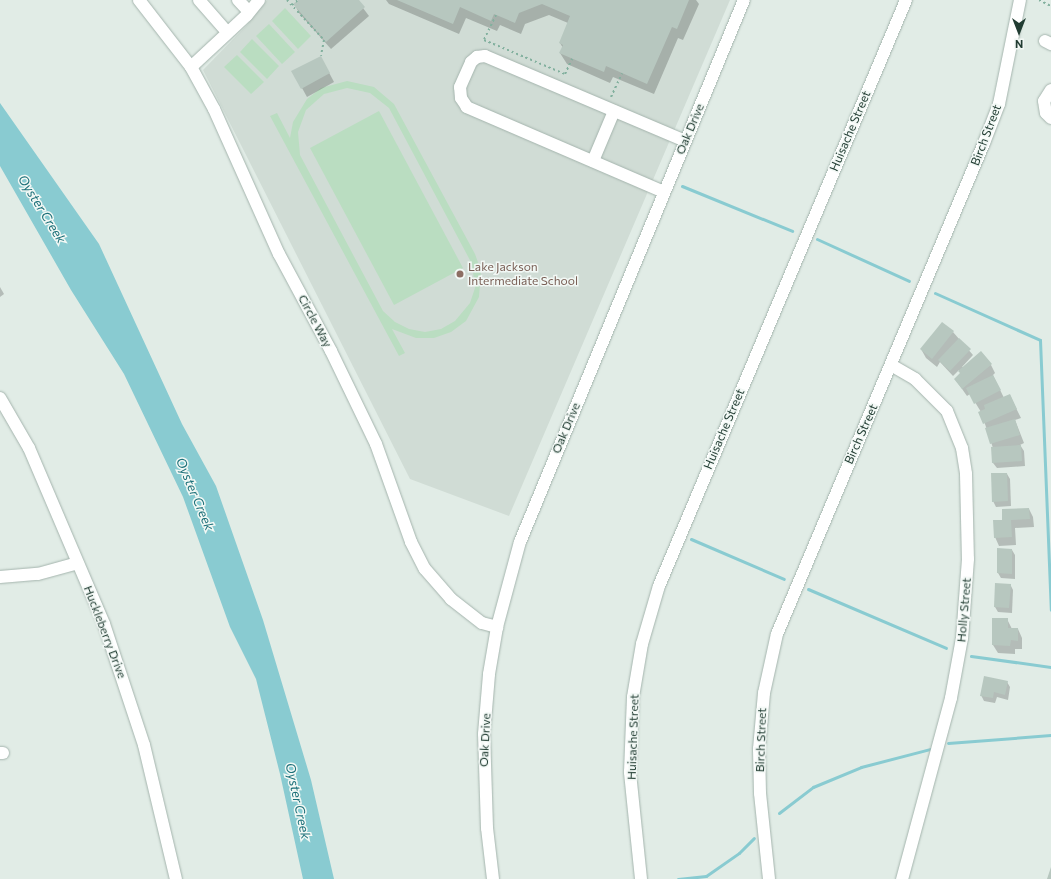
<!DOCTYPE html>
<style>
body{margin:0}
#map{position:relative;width:1051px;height:879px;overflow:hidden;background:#e1ece6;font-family:Commissioner,sans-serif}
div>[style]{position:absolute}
.built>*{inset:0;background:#d0dcd5}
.green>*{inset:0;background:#baddc1}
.water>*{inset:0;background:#89cbd1}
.shadow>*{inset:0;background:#0003}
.stream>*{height:3px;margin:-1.5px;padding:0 1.5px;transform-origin:1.5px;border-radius:1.5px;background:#89cbd1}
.building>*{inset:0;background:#b7c7bf}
.path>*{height:2px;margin-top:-1px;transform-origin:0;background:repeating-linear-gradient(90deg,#82b09e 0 2px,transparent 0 5px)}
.roads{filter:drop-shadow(0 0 1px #a4b4ad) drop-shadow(0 0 1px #a4b4ad)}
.minor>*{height:12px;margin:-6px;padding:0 6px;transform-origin:6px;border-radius:6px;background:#fff}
.dots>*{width:11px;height:11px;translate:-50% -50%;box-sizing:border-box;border:2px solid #f2f8f5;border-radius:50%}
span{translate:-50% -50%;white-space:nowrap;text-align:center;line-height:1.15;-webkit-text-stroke:3px #f2f8f5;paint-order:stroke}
.street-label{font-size:12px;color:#223d33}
.education-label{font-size:12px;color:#785e54}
.left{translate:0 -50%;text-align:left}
.water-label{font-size:13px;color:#1c7079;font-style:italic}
.north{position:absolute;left:999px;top:12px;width:40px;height:40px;-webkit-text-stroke:3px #f2f8f5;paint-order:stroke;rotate:180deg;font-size:11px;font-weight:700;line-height:16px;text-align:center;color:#223d33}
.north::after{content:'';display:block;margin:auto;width:14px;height:18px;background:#223d33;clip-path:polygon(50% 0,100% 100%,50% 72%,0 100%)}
</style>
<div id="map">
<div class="built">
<i style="clip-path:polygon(267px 0,730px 0,509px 516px,410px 479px,203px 70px,247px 25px)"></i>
</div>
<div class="green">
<i style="clip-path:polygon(285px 8px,311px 36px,298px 49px,272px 21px)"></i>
<i style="clip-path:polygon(269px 24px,295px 52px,282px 64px,256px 36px)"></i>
<i style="clip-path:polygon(252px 39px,279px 66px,267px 79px,240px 52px)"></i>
<i style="clip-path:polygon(237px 55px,264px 82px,251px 94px,224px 67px)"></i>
<i style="clip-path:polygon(evenodd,347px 81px,374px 87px,394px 104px,475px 254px,481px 271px,479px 297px,466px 321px,451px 332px,434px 338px,416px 338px,392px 329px,405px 353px,399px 356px,270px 116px,277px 113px,290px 138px,293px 122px,307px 99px,321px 88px,347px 81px,347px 88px,370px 93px,389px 108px,472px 264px,475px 288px,470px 303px,455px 321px,441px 329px,425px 332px,409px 329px,395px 322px,383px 311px,300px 155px,298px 132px,306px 110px,324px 94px,347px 88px)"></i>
<i style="clip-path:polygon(379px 111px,463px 268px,394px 305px,310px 148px)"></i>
</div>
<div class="water">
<i style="clip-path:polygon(0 103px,99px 244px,182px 424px,216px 486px,263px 620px,311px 780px,334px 879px,303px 879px,280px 774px,256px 679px,230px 627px,183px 497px,124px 374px,71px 290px,0 166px)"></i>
</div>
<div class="shadow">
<i style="clip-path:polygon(300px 0,357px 0,369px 16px,331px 49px,299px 13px,295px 5px)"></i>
<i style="clip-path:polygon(386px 0,696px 0,699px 4px,683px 40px,678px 38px,654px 94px,613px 77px,610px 83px,567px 64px,560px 53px,563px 48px,560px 43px,568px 23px,549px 15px,525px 24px,521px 34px,500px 25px,497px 31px,466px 18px,459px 34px,389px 4px)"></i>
<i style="clip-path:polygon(325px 65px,334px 82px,307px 97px,302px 88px)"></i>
<i style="clip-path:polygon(0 287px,4px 294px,0 297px)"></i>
<i style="clip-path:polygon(953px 332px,973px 355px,962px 367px,991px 365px,995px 373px,993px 375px,1004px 398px,1010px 395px,1014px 404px,1021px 418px,1015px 420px,1024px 443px,1020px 445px,1024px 451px,1025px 466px,997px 468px,993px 463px,993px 448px,981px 412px,970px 394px,967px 396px,955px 379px,961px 374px,959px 370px,953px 376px,940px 362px,937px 367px,926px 358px,921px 349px)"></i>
<i style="clip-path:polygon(1007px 474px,1010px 479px,1011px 506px,996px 507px,993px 501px)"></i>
<i style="clip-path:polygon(1029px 509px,1033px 517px,1034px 527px,1015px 528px,1016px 545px,999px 546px,995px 537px,1003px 521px)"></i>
<i style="clip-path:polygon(998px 549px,1012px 550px,1015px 555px,1015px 579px,1001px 578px,998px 573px)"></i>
<i style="clip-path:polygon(996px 584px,1010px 584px,1013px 590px,1012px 613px,998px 612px,995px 607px)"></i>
<i style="clip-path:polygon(1007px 619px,1012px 629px,1018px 629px,1022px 638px,1022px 649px,1015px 649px,1015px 654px,998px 653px,993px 645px)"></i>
<i style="clip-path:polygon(1007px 682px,1010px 687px,1008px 700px,997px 697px,995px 703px,984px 701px,981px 695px)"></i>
</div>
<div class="stream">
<i style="left:682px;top:186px;width:119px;rotate:22.2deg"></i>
<i style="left:817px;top:239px;width:101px;rotate:24.5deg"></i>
<i style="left:935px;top:293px;width:115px;rotate:24.1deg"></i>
<i style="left:1040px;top:340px;width:270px;rotate:87.7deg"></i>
<i style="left:691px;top:539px;width:101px;rotate:23.3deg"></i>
<i style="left:808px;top:589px;width:150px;rotate:23.1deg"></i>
<i style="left:971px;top:656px;width:81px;rotate:7.8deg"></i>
<i style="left:948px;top:743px;width:103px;rotate:-4.4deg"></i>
<i style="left:779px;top:813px;width:43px;rotate:-37.4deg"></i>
<i style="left:813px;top:787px;width:52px;rotate:-22.6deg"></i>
<i style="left:861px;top:767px;width:71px;rotate:-14.6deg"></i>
<i style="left:678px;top:879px;width:28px;rotate:-6deg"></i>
<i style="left:706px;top:876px;width:40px;rotate:-34.9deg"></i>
<i style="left:739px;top:853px;width:21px;rotate:-45deg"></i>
</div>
<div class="building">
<i style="clip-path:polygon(298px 0,359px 0,365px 7px,326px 42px,293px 4px)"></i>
<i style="clip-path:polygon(397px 0,689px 0,677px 29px,672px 27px,647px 84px,606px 66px,604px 72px,559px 53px,563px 45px,559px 43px,570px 16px,542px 4px,519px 13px,515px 23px,494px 14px,491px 21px,460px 7px,453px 24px)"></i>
<i style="clip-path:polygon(321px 56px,330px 73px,301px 89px,291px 71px)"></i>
<i style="clip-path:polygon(942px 322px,954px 331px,932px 359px,920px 349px)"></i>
<i style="clip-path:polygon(959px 338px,971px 349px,950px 371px,938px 360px)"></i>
<i style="clip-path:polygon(981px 351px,992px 364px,962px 389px,954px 379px,960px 373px,958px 371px)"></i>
<i style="clip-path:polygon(993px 375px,1001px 390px,974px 404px,966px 388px)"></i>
<i style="clip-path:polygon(1010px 394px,1017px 409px,983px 424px,978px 412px,985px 409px,984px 405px)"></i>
<i style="clip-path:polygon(1015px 419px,1020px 435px,990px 444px,985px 428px)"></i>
<i style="clip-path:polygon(1021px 445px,1022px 461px,992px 463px,991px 447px)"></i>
<i style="clip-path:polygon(991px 473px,1007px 473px,1008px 501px,992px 502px)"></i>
<i style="clip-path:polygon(1029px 508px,1030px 519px,1011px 520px,1012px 537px,994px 538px,993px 520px,1002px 520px,1002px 509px)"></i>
<i style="clip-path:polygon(997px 548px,1012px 549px,1012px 574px,997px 573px)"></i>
<i style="clip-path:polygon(995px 583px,1011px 584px,1009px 608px,994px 607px)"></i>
<i style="clip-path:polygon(992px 618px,1008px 618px,1008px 628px,1018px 628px,1018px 641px,1011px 640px,1010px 646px,992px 645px)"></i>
<i style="clip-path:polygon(984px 676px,1008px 681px,1005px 695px,994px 692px,993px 698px,980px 696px)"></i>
<i style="clip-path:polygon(1051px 867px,1051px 879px,1047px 879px)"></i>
</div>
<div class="path">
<i style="left:287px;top:0;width:54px;rotate:47.2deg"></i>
<i style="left:324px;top:40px;width:16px;rotate:101deg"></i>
<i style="left:1039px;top:0;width:13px;rotate:27deg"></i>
<i style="left:292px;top:5px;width:8px;rotate:-40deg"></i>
<i style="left:496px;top:15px;width:28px;rotate:116deg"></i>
<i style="left:484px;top:40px;width:88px;rotate:22.8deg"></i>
<i style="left:565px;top:74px;width:17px;rotate:-65deg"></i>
<i style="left:611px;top:97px;width:26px;rotate:-65deg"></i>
</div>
<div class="roads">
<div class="minor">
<i style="left:139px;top:0;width:85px;rotate:52.2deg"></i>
<i style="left:191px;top:67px;width:48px;rotate:61.3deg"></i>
<i style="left:214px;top:109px;width:159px;rotate:65.9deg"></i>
<i style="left:279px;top:254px;width:110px;rotate:61.8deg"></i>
<i style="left:331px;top:351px;width:103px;rotate:64.2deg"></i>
<i style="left:376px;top:444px;width:104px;rotate:70.3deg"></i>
<i style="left:411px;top:542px;width:30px;rotate:63deg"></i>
<i style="left:425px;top:569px;width:40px;rotate:49deg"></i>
<i style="left:451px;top:599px;width:39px;rotate:38deg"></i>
<i style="left:482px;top:623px;width:16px;rotate:15deg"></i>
<i style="left:199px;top:0;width:43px;rotate:48.8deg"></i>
<i style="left:238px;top:0;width:16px;rotate:47deg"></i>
<i style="left:1045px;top:41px;width:7px;rotate:27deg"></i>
<i style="left:191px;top:67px;width:76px;rotate:-42.9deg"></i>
<i style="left:247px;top:15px;width:19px;rotate:-51deg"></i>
<i style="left:1051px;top:90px;width:13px;rotate:122deg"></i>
<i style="left:1044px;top:101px;width:12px;rotate:81deg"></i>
<i style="left:1046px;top:113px;width:7px;rotate:45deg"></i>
<i style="left:593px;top:161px;width:54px;rotate:-67.2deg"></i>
<i style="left:664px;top:192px;width:215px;rotate:-156.7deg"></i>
<i style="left:467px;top:107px;width:11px;rotate:-124deg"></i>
<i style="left:461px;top:98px;width:11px;rotate:-95deg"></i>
<i style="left:460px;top:87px;width:27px;rotate:-66deg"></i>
<i style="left:471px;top:62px;width:8px;rotate:-40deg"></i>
<i style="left:477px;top:57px;width:8px;rotate:-7deg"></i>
<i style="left:485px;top:56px;width:217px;rotate:23deg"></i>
<i style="left:891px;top:365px;width:28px;rotate:30deg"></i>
<i style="left:915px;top:379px;width:45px;rotate:45deg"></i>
<i style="left:947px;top:411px;width:40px;rotate:68deg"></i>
<i style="left:962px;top:448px;width:26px;rotate:81deg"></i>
<i style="left:966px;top:474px;width:85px;rotate:88.7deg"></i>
<i style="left:968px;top:559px;width:79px;rotate:94.3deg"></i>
<i style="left:962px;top:638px;width:61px;rotate:100.4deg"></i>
<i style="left:951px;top:698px;width:188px;rotate:105.1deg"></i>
<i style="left:0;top:398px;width:58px;rotate:59.9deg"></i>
<i style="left:29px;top:448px;width:191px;rotate:66.9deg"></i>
<i style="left:104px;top:624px;width:127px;rotate:71.7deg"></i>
<i style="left:144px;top:745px;width:138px;rotate:76.6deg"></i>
<i style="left:0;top:577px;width:38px;rotate:-5deg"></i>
<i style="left:38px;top:574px;width:41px;rotate:-15.4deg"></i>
<i style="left:0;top:753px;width:3px"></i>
<i style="left:493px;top:879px;width:51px;rotate:-96.7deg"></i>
<i style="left:487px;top:828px;width:94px;rotate:-91.8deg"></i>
<i style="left:484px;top:734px;width:60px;rotate:-85.2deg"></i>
<i style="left:489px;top:674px;width:48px;rotate:-80.3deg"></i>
<i style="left:497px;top:627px;width:88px;rotate:-74.9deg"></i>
<i style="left:520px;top:542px;width:586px;rotate:-67.55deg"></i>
<i style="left:641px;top:879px;width:108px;rotate:-95.9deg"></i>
<i style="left:630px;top:772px;width:75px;rotate:-87.7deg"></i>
<i style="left:633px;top:697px;width:54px;rotate:-80.4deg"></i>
<i style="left:642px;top:644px;width:60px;rotate:-73.7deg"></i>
<i style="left:659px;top:586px;width:636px;rotate:-67.14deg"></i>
<i style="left:769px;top:879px;width:86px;rotate:-96deg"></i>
<i style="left:760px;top:793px;width:44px;rotate:-91.3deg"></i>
<i style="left:759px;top:749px;width:56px;rotate:-84.9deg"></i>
<i style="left:764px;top:693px;width:60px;rotate:-77.6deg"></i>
<i style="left:777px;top:634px;width:533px;rotate:-67.14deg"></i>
<i style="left:984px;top:143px;width:42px;rotate:-69deg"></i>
<i style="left:999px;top:104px;width:106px;rotate:-78.6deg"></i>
</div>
</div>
<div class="dots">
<i style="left:460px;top:274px;background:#8d6e63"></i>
</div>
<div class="street-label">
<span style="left:690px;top:129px;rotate:-67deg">Oak Drive</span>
<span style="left:850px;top:131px;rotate:-67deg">Huisache Street</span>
<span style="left:986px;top:135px;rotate:-69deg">Birch Street</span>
<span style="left:315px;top:321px;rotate:62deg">Circle Way</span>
<span style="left:566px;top:428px;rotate:-67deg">Oak Drive</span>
<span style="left:724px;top:429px;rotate:-67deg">Huisache Street</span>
<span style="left:861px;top:434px;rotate:-66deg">Birch Street</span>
<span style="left:964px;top:610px;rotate:-85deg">Holly Street</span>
<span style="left:105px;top:632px;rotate:69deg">Huckleberry Drive</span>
<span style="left:633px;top:737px;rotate:-88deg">Huisache Street</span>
<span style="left:485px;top:740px;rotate:-87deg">Oak Drive</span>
<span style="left:761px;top:740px;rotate:-88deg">Birch Street</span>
</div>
<div class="education-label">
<span class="left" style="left:468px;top:274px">Lake Jackson<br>Intermediate School</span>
</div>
<div class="water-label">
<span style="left:42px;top:209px;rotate:58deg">Oyster Creek</span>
<span style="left:195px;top:494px;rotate:67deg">Oyster Creek</span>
<span style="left:298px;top:801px;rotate:78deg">Oyster Creek</span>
</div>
<div class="north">N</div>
</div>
